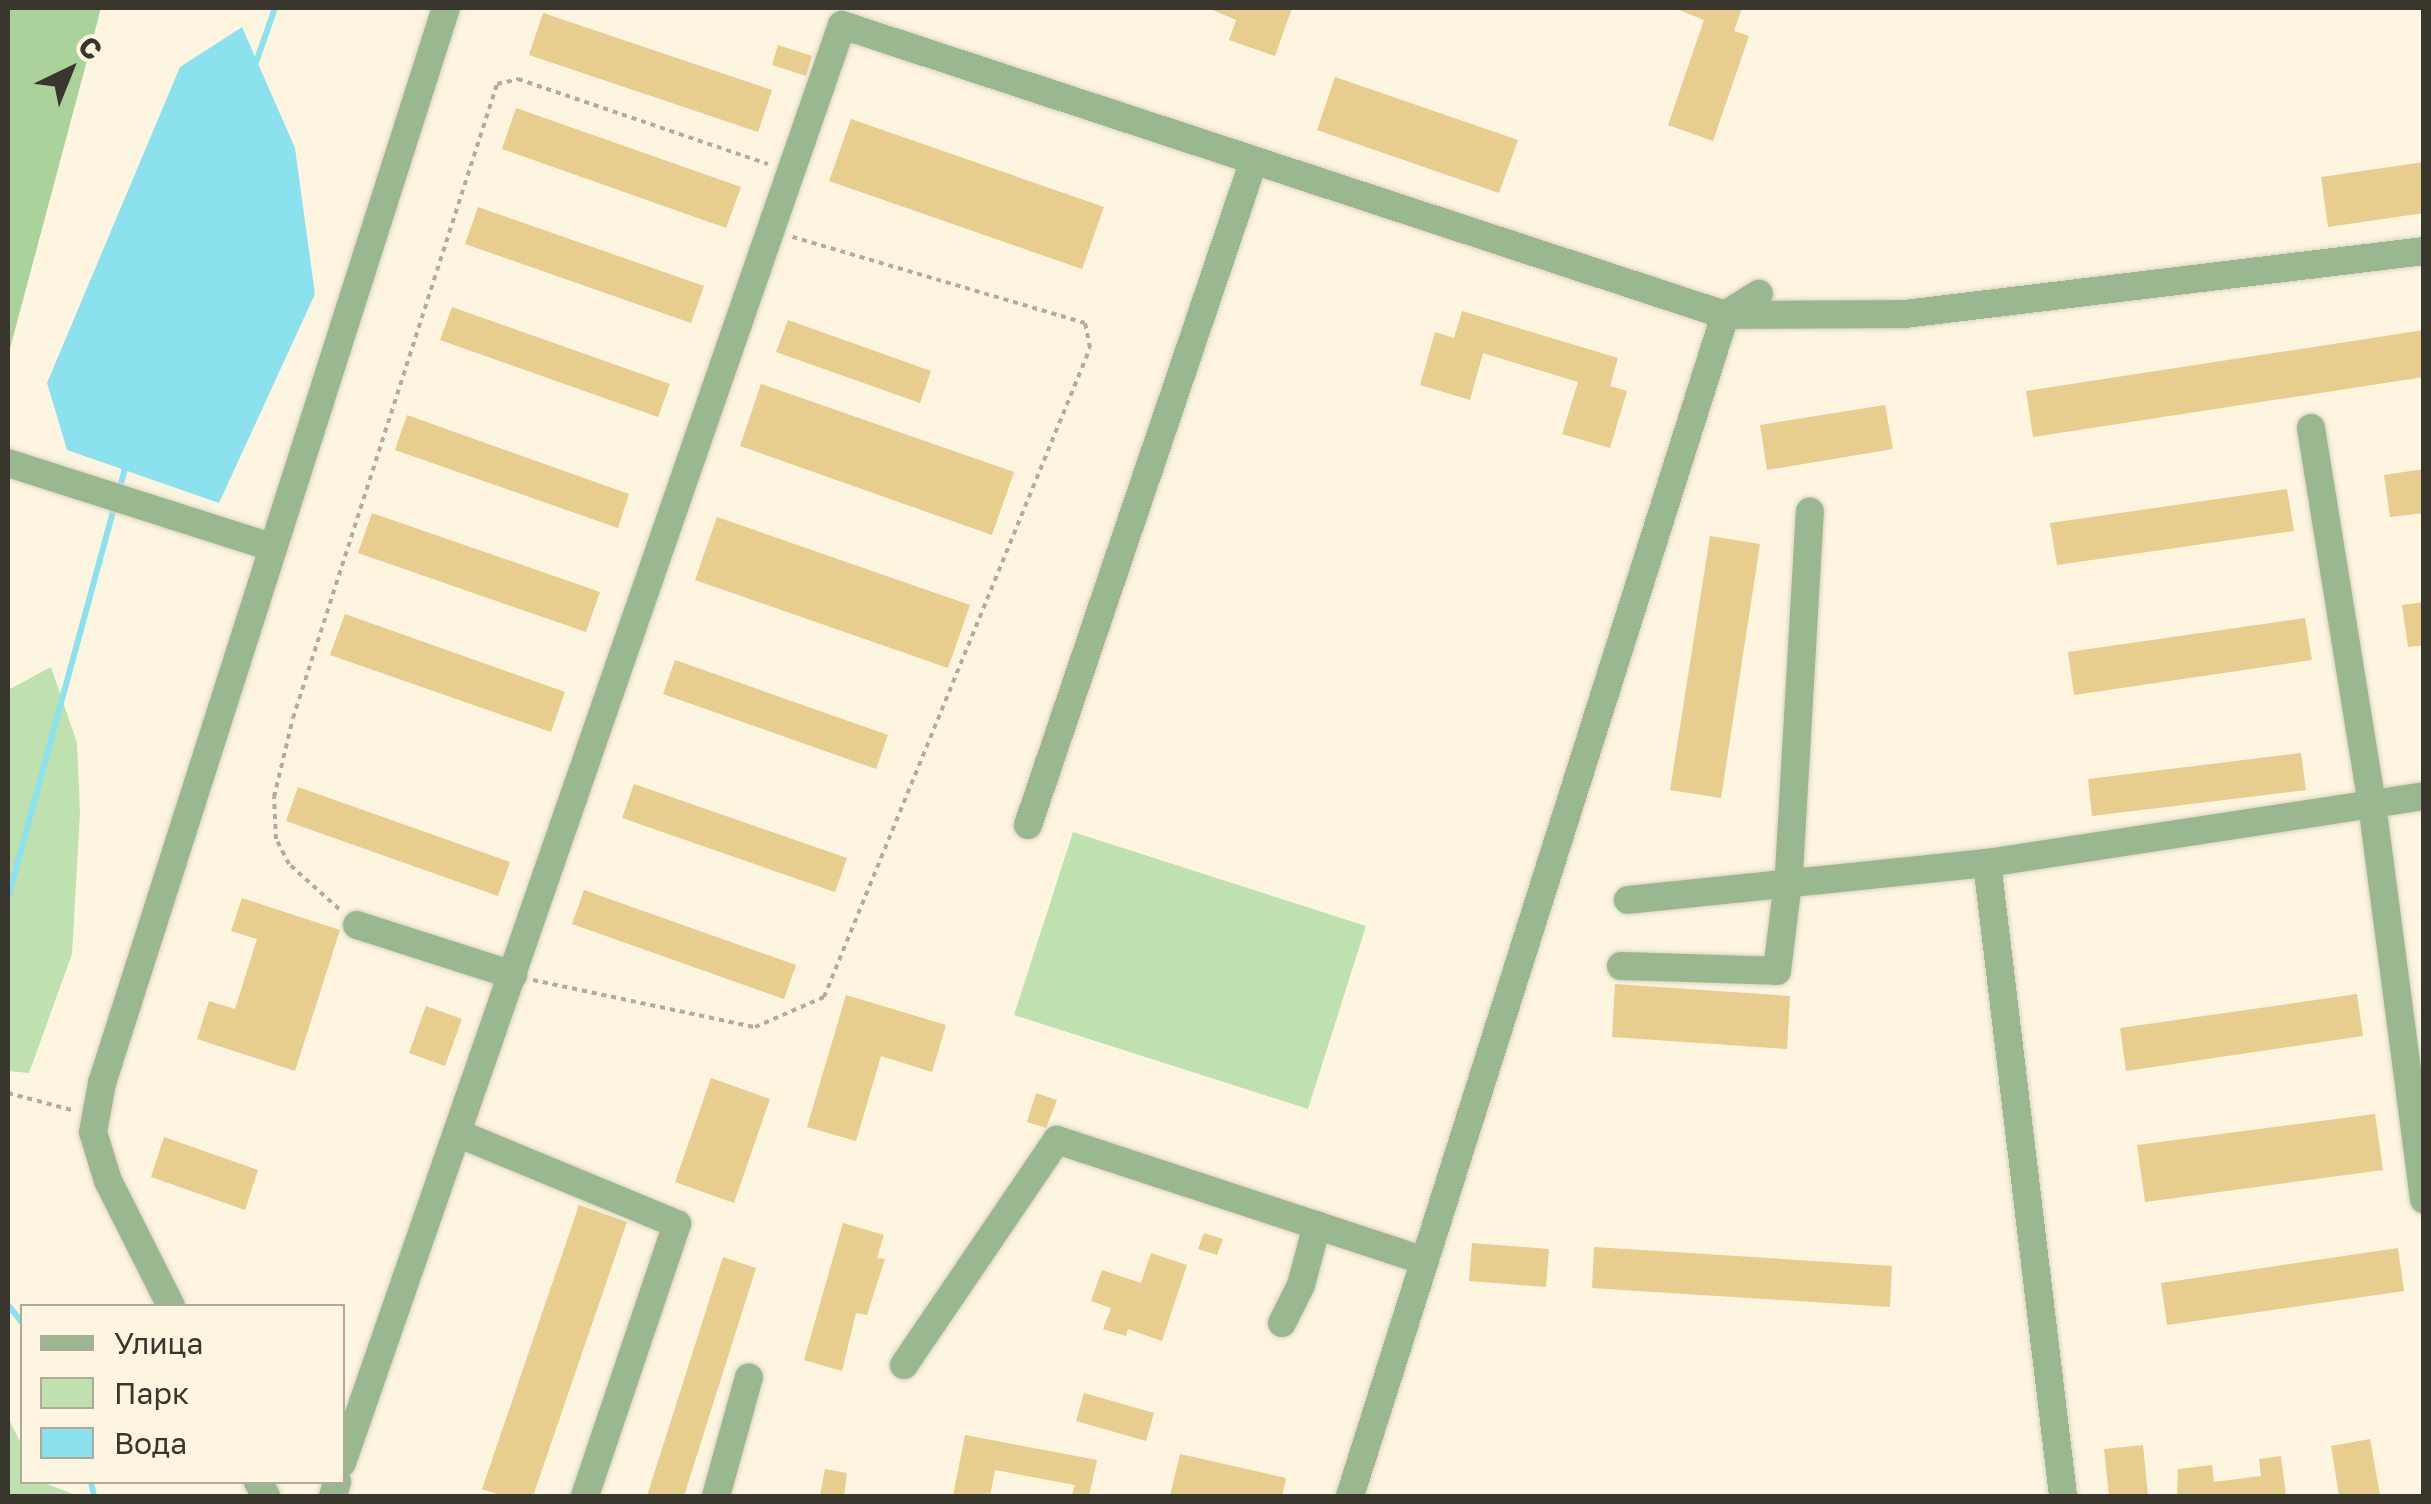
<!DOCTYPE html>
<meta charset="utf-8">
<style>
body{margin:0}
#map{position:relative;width:2431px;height:1504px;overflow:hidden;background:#fef5e0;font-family:"Golos Text",sans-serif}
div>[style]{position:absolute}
.green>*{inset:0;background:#bfe1af}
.forest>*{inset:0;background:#acd29b}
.water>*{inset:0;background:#8ce1ef}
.stream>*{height:6px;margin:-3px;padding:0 3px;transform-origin:3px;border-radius:3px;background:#8ce1ef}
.building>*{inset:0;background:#e7cd8e}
.path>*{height:4px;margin-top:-2px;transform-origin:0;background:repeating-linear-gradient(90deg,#b3ac9c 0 5px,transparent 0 10px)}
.roads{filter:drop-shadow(0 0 2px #dbd3c0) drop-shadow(0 0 2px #dbd3c0)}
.minor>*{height:28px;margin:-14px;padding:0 14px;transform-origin:14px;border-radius:14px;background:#99b890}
span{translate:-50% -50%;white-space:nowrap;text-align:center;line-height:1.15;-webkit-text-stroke:9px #fef5e0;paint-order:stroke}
.frame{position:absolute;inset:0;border:10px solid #39362e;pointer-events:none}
.legend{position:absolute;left:20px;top:1304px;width:325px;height:180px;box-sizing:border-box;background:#fef5e0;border:2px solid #afa999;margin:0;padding:12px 18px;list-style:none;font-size:30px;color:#39362e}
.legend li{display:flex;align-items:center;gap:20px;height:50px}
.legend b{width:50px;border:2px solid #afa999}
.north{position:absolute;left:20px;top:20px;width:100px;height:100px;-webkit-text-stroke:8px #fef5e0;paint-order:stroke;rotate:43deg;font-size:28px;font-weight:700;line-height:40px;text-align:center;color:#39362e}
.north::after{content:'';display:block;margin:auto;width:35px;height:45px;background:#39362e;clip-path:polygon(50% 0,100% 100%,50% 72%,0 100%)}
</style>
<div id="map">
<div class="green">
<i style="clip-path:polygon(51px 667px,77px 743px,80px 812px,72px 954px,29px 1073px,8px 1071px,8px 690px)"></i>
<i style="clip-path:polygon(1073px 832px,1366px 926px,1308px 1109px,1014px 1015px)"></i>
<i style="clip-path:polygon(8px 1417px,22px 1446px,22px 1482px,42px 1482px,78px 1496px,8px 1496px)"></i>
</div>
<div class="forest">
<i style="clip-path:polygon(8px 8px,101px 8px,8px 356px)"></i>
</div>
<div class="water">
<i style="clip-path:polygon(242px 27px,295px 148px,315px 294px,219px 503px,67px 450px,47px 383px,180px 67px)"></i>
</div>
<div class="stream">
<i style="left:254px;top:68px;width:64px;rotate:-70.7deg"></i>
<i style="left:119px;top:491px;width:27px;rotate:-75deg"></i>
<i style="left:8px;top:898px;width:409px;rotate:-74.8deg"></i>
<i style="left:8px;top:1305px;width:22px;rotate:51deg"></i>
<i style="left:91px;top:1482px;width:14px;rotate:78deg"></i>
</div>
<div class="building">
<i style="clip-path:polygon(1208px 8px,1292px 8px,1275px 56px,1229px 40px,1236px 20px)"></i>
<i style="clip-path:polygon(1674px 8px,1742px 8px,1734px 31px,1749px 36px,1713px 141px,1668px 125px,1704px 20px)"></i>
<i style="clip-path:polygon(543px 13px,772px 90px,758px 132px,529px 55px)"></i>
<i style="clip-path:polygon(778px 45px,812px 56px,806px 76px,772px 65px)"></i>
<i style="clip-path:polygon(1335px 77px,1518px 140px,1499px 193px,1317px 130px)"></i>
<i style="clip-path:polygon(516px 108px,741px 187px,726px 228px,502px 149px)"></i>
<i style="clip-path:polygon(851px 119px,1104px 207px,1082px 269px,829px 181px)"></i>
<i style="clip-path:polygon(2424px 162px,2424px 213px,2328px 227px,2321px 177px)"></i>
<i style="clip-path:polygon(478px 207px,704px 286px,691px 323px,465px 244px)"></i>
<i style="clip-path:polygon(452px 307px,670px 384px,658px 417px,440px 340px)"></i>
<i style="clip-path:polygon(1462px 311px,1618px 358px,1610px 386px,1627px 391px,1610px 448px,1562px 434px,1578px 382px,1483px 353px,1470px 400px,1420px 385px,1435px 332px,1454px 338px)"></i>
<i style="clip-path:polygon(788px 320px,931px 371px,920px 403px,776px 352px)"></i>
<i style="clip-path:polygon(2424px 330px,2424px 377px,2033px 437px,2026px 391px)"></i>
<i style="clip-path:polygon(761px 384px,1014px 472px,992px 535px,740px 446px)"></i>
<i style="clip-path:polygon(1885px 405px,1893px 449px,1767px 470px,1760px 425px)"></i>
<i style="clip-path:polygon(407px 415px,629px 494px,618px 528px,395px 450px)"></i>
<i style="clip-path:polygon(2424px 469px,2424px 513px,2390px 517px,2384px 475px)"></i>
<i style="clip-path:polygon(2287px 489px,2294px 531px,2057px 565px,2050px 523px)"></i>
<i style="clip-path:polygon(372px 513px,600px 592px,586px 632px,358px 553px)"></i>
<i style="clip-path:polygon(717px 517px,970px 605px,948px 668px,695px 580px)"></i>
<i style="clip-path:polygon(1710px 536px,1760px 544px,1721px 798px,1670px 790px)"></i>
<i style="clip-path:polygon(2424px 602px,2424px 645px,2408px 647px,2402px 605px)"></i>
<i style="clip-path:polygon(345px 614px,565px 692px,551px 732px,330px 655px)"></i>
<i style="clip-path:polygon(2305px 618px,2312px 660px,2074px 695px,2068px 652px)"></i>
<i style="clip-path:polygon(675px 660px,888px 735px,876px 769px,663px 694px)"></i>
<i style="clip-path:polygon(2301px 753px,2306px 790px,2092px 816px,2088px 779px)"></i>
<i style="clip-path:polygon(634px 784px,847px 858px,835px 892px,622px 818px)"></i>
<i style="clip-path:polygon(298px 787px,510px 862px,498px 896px,286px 821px)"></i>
<i style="clip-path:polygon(584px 890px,796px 965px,784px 999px,572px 924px)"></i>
<i style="clip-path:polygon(242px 898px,340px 930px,295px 1071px,197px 1039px,209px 1001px,235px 1009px,257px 939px,231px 931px)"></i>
<i style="clip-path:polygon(1615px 984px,1790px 996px,1787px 1049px,1612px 1037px)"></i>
<i style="clip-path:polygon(2357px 994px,2363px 1036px,2126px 1071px,2120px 1028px)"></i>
<i style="clip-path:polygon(846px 995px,946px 1025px,932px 1072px,881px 1056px,856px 1141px,807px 1127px)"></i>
<i style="clip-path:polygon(426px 1006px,462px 1019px,445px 1066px,409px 1053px)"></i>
<i style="clip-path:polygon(711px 1078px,770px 1099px,734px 1203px,675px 1182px)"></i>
<i style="clip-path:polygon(1036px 1093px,1057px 1100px,1046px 1128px,1027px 1122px)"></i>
<i style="clip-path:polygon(2375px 1114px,2383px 1170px,2145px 1202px,2137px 1145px)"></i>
<i style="clip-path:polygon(164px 1137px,258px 1170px,245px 1210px,151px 1177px)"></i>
<i style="clip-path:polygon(579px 1205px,627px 1222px,533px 1496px,503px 1496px,482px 1489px)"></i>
<i style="clip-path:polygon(843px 1223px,884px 1235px,877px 1258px,885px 1259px,867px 1315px,856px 1313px,842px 1371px,804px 1360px)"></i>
<i style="clip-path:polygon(1204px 1233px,1223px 1239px,1217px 1255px,1198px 1249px)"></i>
<i style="clip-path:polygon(1472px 1243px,1549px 1249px,1546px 1287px,1469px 1281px)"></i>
<i style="clip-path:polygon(1594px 1247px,1892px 1266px,1890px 1307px,1592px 1288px)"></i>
<i style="clip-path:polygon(2398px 1248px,2404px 1291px,2167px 1325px,2161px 1283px)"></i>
<i style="clip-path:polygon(1151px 1253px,1187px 1265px,1162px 1341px,1128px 1329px,1126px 1336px,1103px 1329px,1111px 1308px,1091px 1301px,1102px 1270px,1141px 1283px)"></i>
<i style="clip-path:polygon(723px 1257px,756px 1268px,684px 1496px,647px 1496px)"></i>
<i style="clip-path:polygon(1084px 1393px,1154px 1413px,1146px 1441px,1076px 1421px)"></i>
<i style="clip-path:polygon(965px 1435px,1097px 1460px,1089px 1496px,1072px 1496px,1075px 1485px,995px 1470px,990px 1496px,953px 1496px)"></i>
<i style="clip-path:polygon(2370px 1439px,2380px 1495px,2339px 1496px,2331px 1446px)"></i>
<i style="clip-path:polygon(2143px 1445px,2148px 1496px,2109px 1496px,2104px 1449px)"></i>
<i style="clip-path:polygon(1180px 1454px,1286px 1478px,1282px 1496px,1170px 1496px)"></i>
<i style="clip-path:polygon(2281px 1456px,2286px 1496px,2177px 1496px,2178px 1469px,2212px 1465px,2214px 1482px,2261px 1476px,2259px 1459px)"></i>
<i style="clip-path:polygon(825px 1469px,847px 1473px,844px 1496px,820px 1496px)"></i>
</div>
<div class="path">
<i style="left:339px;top:909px;width:67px;rotate:-138deg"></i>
<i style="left:289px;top:864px;width:28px;rotate:-117deg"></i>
<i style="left:276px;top:839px;width:42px;rotate:-92.7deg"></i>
<i style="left:274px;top:797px;width:81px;rotate:-76.5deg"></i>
<i style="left:293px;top:718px;width:666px;rotate:-72.16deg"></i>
<i style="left:497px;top:84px;width:22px;rotate:-13deg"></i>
<i style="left:518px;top:79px;width:264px;rotate:18.8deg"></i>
<i style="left:533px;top:980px;width:227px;rotate:12deg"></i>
<i style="left:755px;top:1027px;width:75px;rotate:-23.5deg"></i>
<i style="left:824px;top:997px;width:701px;rotate:-67.71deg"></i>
<i style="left:1090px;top:348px;width:25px;rotate:-101deg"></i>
<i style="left:1085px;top:323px;width:305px;rotate:-163.6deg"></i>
<i style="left:8px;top:1093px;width:66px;rotate:14.9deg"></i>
</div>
<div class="roads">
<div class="minor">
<i style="left:2311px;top:428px;width:381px;rotate:80.8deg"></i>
<i style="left:2372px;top:804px;width:399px;rotate:82.5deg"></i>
<i style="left:8px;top:463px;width:277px;rotate:17.7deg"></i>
<i style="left:1028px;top:825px;width:702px;rotate:-71.23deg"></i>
<i style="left:1987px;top:863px;width:442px;rotate:-8.7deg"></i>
<i style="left:1628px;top:900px;width:361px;rotate:-5.9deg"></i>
<i style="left:1987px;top:863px;width:638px;rotate:83.15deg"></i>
<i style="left:357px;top:925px;width:164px;rotate:17.8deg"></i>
<i style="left:1621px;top:966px;width:156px;rotate:1.8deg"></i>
<i style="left:1777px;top:971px;width:99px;rotate:-83deg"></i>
<i style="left:1789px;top:873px;width:362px;rotate:-86.7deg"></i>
<i style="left:457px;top:1133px;width:238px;rotate:22.5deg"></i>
<i style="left:677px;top:1224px;width:287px;rotate:108.7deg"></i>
<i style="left:171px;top:1306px;width:140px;rotate:-116.7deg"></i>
<i style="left:108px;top:1181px;width:51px;rotate:-107deg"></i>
<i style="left:93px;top:1132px;width:50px;rotate:-79.6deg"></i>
<i style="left:102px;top:1083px;width:1129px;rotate:-72.26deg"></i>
<i style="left:1282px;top:1323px;width:42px;rotate:-63.4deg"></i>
<i style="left:1301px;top:1285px;width:62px;rotate:-75.1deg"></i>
<i style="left:904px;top:1365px;width:272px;rotate:-55.8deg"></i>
<i style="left:1057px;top:1140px;width:387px;rotate:18.2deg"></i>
<i style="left:342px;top:1463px;width:1522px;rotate:-70.83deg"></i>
<i style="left:842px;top:25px;width:929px;rotate:18.18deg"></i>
<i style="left:1725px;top:315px;width:180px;rotate:-0.3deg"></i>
<i style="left:1905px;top:314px;width:523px;rotate:-6.92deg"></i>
<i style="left:258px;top:1482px;width:16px;rotate:60deg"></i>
<i style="left:333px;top:1496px;width:15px;rotate:-74deg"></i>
<i style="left:716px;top:1496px;width:123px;rotate:-74.5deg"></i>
<i style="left:1350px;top:1496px;width:1239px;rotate:-72.38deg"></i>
<i style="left:1725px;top:315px;width:40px;rotate:-32deg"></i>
</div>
</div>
<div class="frame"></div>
<ul class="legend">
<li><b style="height:12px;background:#99b890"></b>Улица</li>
<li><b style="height:28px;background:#bfe1af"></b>Парк</li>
<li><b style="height:28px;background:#8ce1ef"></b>Вода</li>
</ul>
<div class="north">С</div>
</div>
